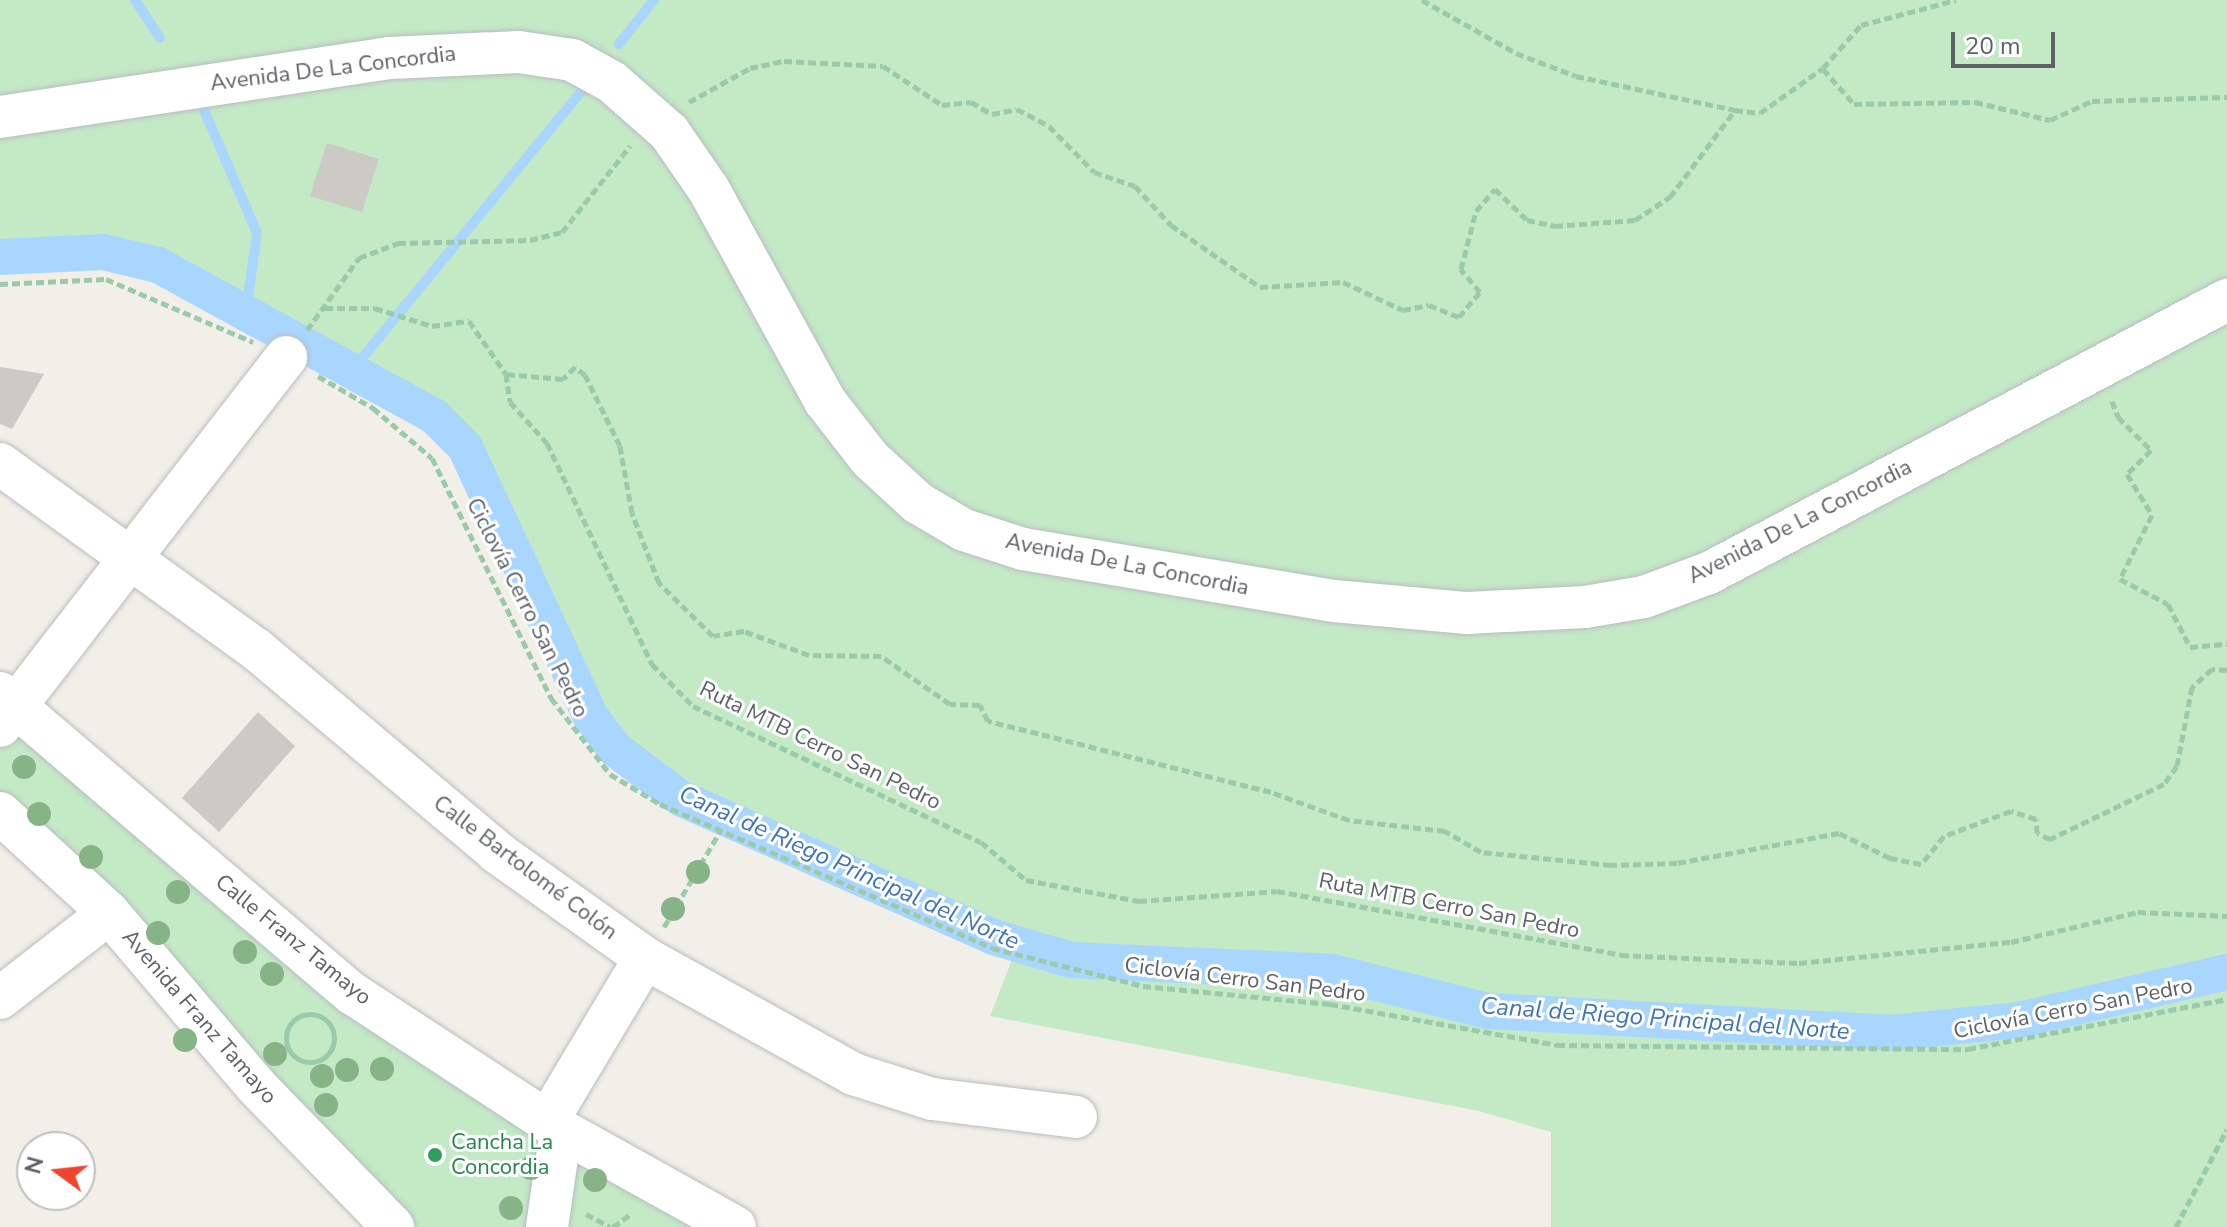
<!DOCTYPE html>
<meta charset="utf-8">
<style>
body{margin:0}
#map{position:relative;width:2227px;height:1227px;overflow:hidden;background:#f1efe7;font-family:"Nunito Sans",sans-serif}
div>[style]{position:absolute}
.green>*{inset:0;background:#c3e9c5}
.stream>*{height:10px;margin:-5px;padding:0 5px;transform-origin:5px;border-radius:5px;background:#a9d6ff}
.canal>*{height:36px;margin:-18px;padding:0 18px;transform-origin:18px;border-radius:18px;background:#a9d6ff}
.building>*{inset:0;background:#cccac4}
.path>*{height:5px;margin-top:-2.5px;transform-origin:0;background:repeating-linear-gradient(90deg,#9bcaab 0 8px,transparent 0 12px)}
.path>.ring{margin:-2.5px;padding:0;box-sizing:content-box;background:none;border:5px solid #9bcaab;border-radius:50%}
.roads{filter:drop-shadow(0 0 2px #b9bcc1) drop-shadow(0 0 2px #b9bcc1)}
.minor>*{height:42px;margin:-21px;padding:0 21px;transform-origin:21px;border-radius:21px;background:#fff}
.trees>*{width:24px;height:24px;margin:-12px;border-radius:50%;background:#87b487}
.dots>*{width:22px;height:22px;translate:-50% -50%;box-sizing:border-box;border:4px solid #fff;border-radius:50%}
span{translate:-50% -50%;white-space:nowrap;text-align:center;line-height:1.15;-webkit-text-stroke:6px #fff;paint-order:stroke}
.street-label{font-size:22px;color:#5e6268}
.leisure-label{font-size:22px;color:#27864d}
.left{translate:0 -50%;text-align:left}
.water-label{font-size:24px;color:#4074b7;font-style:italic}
.north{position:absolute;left:16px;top:1131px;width:80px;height:80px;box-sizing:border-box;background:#fff;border:2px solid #bfc0c3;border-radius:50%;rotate:285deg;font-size:22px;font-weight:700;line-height:32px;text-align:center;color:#5e6268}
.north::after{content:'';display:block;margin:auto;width:28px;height:36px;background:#f0452d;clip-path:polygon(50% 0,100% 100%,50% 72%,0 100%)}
.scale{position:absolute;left:1951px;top:32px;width:104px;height:36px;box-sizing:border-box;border:4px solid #5e6268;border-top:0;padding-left:10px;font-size:24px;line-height:28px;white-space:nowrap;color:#5e6268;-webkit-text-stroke:6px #fff;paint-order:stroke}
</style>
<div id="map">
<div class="green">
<i style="clip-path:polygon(0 0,2227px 0,2227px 1227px,1551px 1227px,1551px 1132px,1479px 1111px,990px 1016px,1021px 937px,680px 785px,624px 747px,573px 666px,497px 491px,449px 414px,157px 247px,82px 240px,0 246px)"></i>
<i style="clip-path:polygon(18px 730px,543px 1141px,532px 1227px,416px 1227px,396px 1211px,0 796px,0 746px)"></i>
<i style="clip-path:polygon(577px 1152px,721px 1227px,559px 1227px)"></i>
</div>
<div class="stream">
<i style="left:135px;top:0;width:45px;rotate:56.7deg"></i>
<i style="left:619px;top:44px;width:56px;rotate:-51.5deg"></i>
<i style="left:204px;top:110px;width:134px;rotate:66.7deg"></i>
<i style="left:257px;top:233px;width:79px;rotate:98deg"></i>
<i style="left:354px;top:368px;width:360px;rotate:-50.6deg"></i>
</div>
<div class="canal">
<i style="left:0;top:257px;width:103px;rotate:-2.8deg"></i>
<i style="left:103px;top:252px;width:57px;rotate:13.3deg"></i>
<i style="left:158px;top:265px;width:315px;rotate:28.7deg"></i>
<i style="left:434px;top:416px;width:44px;rotate:45deg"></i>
<i style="left:465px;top:447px;width:298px;rotate:65deg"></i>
<i style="left:591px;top:717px;width:40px;rotate:53deg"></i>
<i style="left:615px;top:749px;width:81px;rotate:37deg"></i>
<i style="left:680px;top:798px;width:342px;rotate:23.9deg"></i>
<i style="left:993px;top:937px;width:81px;rotate:16.4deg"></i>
<i style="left:1071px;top:960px;width:261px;rotate:2.6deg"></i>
<i style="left:1332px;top:972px;width:162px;rotate:14deg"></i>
<i style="left:1489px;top:1011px;width:403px;rotate:3.1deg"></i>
<i style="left:1891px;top:1033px;width:129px;rotate:-5.8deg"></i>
<i style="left:2019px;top:1020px;width:213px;rotate:-13deg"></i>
</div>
<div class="building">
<i style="clip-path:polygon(327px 143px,379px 159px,362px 212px,310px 196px)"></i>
<i style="clip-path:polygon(0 367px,44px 374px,12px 429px,0 424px)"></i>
<i style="clip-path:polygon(258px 712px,295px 746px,219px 832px,182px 798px)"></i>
</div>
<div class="path">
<i style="left:1422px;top:0;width:108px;rotate:29.4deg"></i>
<i style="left:1516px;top:53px;width:64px;rotate:21deg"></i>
<i style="left:1576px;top:76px;width:163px;rotate:12.1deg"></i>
<i style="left:1823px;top:69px;width:47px;rotate:48.5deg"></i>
<i style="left:1854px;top:104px;width:121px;rotate:-0.9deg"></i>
<i style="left:1975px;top:102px;width:77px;rotate:13.5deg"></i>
<i style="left:2050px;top:120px;width:46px;rotate:-24.3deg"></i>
<i style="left:2092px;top:101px;width:135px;rotate:-1.7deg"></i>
<i style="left:689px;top:102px;width:70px;rotate:-29.1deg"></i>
<i style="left:750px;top:68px;width:35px;rotate:-12deg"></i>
<i style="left:784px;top:61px;width:99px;rotate:2.9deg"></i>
<i style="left:883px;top:66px;width:71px;rotate:33.5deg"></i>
<i style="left:942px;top:105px;width:29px;rotate:-6deg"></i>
<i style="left:971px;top:102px;width:24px;rotate:30deg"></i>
<i style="left:992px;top:114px;width:25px;rotate:-11deg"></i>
<i style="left:1017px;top:109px;width:36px;rotate:28deg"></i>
<i style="left:1049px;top:126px;width:64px;rotate:45.6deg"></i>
<i style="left:1094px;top:172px;width:43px;rotate:18.9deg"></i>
<i style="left:1135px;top:186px;width:53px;rotate:47.3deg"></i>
<i style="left:1171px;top:225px;width:108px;rotate:34.9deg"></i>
<i style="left:1260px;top:287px;width:83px;rotate:-3.4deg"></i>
<i style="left:1343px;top:282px;width:66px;rotate:25deg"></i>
<i style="left:1403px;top:310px;width:26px;rotate:-11deg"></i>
<i style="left:1429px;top:305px;width:32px;rotate:22deg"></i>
<i style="left:1459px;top:317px;width:33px;rotate:-50deg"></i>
<i style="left:1480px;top:292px;width:30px;rotate:-130deg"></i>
<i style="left:1461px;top:269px;width:60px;rotate:-75.5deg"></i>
<i style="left:1476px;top:211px;width:29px;rotate:-49deg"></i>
<i style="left:1495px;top:189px;width:45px;rotate:44.1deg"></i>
<i style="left:1527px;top:220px;width:29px;rotate:12deg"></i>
<i style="left:1555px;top:226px;width:80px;rotate:-4.3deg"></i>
<i style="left:1635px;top:220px;width:42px;rotate:-33.3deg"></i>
<i style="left:1670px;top:197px;width:109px;rotate:-53.2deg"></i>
<i style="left:1735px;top:110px;width:25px;rotate:7deg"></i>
<i style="left:1760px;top:113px;width:77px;rotate:-35.5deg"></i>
<i style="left:1823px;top:68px;width:57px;rotate:-48.5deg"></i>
<i style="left:1861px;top:25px;width:98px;rotate:-14.7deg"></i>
<i style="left:0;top:284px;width:106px;rotate:-2.7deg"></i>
<i style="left:106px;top:279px;width:160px;rotate:23.2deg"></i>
<i style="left:325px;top:308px;width:50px"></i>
<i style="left:375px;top:308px;width:60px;rotate:17.5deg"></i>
<i style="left:432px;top:326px;width:37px;rotate:-8deg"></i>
<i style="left:469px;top:321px;width:65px;rotate:55.1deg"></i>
<i style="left:307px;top:330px;width:89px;rotate:-54.2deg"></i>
<i style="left:359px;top:258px;width:42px;rotate:-21deg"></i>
<i style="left:398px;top:243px;width:132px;rotate:-1.3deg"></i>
<i style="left:530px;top:240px;width:33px;rotate:-14deg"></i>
<i style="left:562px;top:232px;width:110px;rotate:-51.7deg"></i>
<i style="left:318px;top:376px;width:64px;rotate:30.2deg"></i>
<i style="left:373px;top:408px;width:77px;rotate:40.3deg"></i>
<i style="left:432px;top:458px;width:268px;rotate:63.6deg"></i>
<i style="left:551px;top:698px;width:96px;rotate:52.2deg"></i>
<i style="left:610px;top:774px;width:58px;rotate:31deg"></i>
<i style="left:660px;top:804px;width:362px;rotate:23.4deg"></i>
<i style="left:992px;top:948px;width:156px;rotate:14.1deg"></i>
<i style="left:1143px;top:986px;width:188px;rotate:5.5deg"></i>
<i style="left:1330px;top:1004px;width:231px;rotate:10.2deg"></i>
<i style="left:1557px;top:1045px;width:411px;rotate:0.6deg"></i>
<i style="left:1968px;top:1049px;width:264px;rotate:-10.9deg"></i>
<i style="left:2112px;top:401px;width:17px;rotate:69deg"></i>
<i style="left:2118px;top:417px;width:47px;rotate:45deg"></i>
<i style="left:2151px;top:450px;width:34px;rotate:135deg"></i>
<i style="left:2127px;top:474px;width:48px;rotate:58.6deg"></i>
<i style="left:2152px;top:515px;width:72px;rotate:116.6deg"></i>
<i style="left:2120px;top:579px;width:54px;rotate:27.5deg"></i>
<i style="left:2168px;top:604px;width:48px;rotate:62.9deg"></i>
<i style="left:2190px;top:647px;width:37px;rotate:-5deg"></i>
<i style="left:2227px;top:670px;width:15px;rotate:-176deg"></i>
<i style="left:2212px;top:669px;width:27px;rotate:138deg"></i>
<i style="left:2192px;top:687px;width:80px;rotate:100.8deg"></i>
<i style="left:2177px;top:766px;width:22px;rotate:126deg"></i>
<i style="left:2164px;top:784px;width:127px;rotate:154.2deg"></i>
<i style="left:2050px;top:839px;width:14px;rotate:-155deg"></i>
<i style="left:2037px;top:833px;width:14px;rotate:-94deg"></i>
<i style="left:2036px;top:819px;width:26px;rotate:-162deg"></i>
<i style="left:2011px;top:811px;width:72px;rotate:159.5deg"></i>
<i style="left:1944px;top:836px;width:36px;rotate:129deg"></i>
<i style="left:1921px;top:864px;width:32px;rotate:-169deg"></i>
<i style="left:1890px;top:858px;width:57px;rotate:-153.9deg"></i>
<i style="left:1839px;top:833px;width:165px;rotate:169.5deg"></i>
<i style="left:1677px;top:863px;width:66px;rotate:178.3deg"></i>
<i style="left:1611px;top:865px;width:131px;rotate:-174.3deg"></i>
<i style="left:1481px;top:852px;width:42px;rotate:-149.7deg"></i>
<i style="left:1445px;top:831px;width:97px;rotate:-173.5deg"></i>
<i style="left:1349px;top:820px;width:83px;rotate:-160.3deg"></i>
<i style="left:1271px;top:792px;width:292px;rotate:-165.9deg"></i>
<i style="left:988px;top:721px;width:18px;rotate:-117deg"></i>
<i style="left:980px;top:705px;width:30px;rotate:-178deg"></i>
<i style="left:950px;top:704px;width:84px;rotate:-145.2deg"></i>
<i style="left:881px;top:656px;width:72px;rotate:-179.2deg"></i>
<i style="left:809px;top:655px;width:69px;rotate:-159.7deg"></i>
<i style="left:744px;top:631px;width:31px;rotate:171deg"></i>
<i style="left:713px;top:636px;width:76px;rotate:-135.5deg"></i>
<i style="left:659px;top:583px;width:75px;rotate:-111.1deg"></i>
<i style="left:632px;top:513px;width:68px;rotate:-100.2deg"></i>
<i style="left:620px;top:446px;width:79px;rotate:-116.2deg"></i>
<i style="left:585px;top:375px;width:13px;rotate:-141deg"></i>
<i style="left:575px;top:367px;width:17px;rotate:135deg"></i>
<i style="left:563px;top:379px;width:57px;rotate:-175deg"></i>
<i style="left:506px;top:374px;width:28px;rotate:82deg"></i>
<i style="left:510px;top:402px;width:55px;rotate:47.9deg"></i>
<i style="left:547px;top:443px;width:245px;rotate:64.6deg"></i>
<i style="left:652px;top:664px;width:59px;rotate:45.7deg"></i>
<i style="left:693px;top:706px;width:318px;rotate:25.3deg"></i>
<i style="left:981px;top:842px;width:59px;rotate:40.2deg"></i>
<i style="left:1026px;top:880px;width:115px;rotate:10.5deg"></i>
<i style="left:1139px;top:901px;width:138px;rotate:-4.1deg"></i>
<i style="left:1277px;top:891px;width:350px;rotate:10.5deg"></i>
<i style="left:1621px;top:955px;width:178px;rotate:2.6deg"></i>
<i style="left:1799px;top:963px;width:213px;rotate:-5.7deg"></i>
<i style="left:2011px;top:942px;width:130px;rotate:-13.3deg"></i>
<i style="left:2138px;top:912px;width:89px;rotate:2.6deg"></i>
<i style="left:664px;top:927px;width:113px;rotate:-59.6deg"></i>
<i class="ring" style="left:286px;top:1014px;width:43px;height:43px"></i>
<i style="left:586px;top:1214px;width:27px;rotate:28deg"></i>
<i style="left:613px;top:1227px;width:22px;rotate:-36deg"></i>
<i style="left:2176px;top:1227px;width:110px;rotate:-62.5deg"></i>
</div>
<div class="roads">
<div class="minor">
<i style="left:0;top:117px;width:394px;rotate:-8.6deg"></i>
<i style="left:390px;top:58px;width:129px;rotate:-2.7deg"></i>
<i style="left:519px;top:52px;width:54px;rotate:8.6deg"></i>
<i style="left:572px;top:60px;width:46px;rotate:28.8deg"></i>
<i style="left:612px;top:82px;width:76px;rotate:41.3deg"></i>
<i style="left:669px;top:132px;width:70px;rotate:55.4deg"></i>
<i style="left:709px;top:190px;width:241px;rotate:61.2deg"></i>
<i style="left:825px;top:401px;width:73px;rotate:52.2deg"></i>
<i style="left:870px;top:459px;width:65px;rotate:42.5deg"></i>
<i style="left:918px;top:503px;width:53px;rotate:30.4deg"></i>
<i style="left:964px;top:530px;width:62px;rotate:17.9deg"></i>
<i style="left:1023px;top:549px;width:315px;rotate:9.5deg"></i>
<i style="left:1334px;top:601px;width:134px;rotate:5.2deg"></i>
<i style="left:1467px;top:613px;width:118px;rotate:-2.9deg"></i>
<i style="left:1585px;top:607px;width:60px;rotate:-9.6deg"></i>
<i style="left:1644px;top:597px;width:69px;rotate:-20.3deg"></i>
<i style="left:1709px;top:573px;width:586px;rotate:-27.79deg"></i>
<i style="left:0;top:464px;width:316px;rotate:35.9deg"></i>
<i style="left:256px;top:649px;width:317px;rotate:40.1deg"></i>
<i style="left:498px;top:853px;width:181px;rotate:35.5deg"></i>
<i style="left:645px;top:958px;width:238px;rotate:29.1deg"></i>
<i style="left:853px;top:1074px;width:83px;rotate:17.6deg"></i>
<i style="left:932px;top:1099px;width:145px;rotate:7.1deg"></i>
<i style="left:0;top:693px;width:464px;rotate:40.5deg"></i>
<i style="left:353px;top:994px;width:249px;rotate:33.2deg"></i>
<i style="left:561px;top:1130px;width:199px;rotate:29.1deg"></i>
<i style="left:0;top:726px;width:467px;rotate:-52.2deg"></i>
<i style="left:0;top:813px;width:148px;rotate:42.5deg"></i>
<i style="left:109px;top:913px;width:228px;rotate:49.6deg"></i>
<i style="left:257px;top:1087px;width:195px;rotate:45.8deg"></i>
<i style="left:0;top:998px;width:138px;rotate:-37.9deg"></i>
<i style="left:548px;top:1120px;width:189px;rotate:-59.1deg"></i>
<i style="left:547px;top:1227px;width:98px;rotate:-81.8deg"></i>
</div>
</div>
<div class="trees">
<i style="left:24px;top:767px"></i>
<i style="left:39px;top:814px"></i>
<i style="left:91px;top:857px"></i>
<i style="left:698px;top:872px"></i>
<i style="left:178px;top:892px"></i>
<i style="left:673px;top:909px"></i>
<i style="left:158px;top:933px"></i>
<i style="left:245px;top:952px"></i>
<i style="left:272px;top:974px"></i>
<i style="left:185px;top:1040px"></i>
<i style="left:275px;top:1054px"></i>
<i style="left:382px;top:1069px"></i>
<i style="left:347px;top:1070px"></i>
<i style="left:322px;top:1076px"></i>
<i style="left:326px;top:1105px"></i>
<i style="left:531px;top:1168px"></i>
<i style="left:595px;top:1180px"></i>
<i style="left:511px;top:1208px"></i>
</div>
<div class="dots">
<i style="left:435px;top:1155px;background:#2e9e5b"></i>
</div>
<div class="street-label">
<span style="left:333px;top:69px;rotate:-7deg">Avenida De La Concordia</span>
<span style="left:1800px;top:522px;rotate:-27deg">Avenida De La Concordia</span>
<span style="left:1127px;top:565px;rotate:11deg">Avenida De La Concordia</span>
<span style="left:527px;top:608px;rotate:63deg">Ciclovía Cerro San Pedro</span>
<span style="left:820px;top:746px;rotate:26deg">Ruta MTB Cerro San Pedro</span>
<span style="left:525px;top:868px;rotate:37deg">Calle Bartolomé Colón</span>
<span style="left:1449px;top:906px;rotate:11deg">Ruta MTB Cerro San Pedro</span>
<span style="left:293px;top:940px;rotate:39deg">Calle Franz Tamayo</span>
<span style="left:1245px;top:980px;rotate:7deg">Ciclovía Cerro San Pedro</span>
<span style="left:2073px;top:1009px;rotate:-11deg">Ciclovía Cerro San Pedro</span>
<span style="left:199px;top:1017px;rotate:49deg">Avenida Franz Tamayo</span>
</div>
<div class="leisure-label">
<span class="left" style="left:451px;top:1155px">Cancha La<br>Concordia</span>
</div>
<div class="water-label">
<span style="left:849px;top:868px;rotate:24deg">Canal de Riego Principal del Norte</span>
<span style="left:1665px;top:1019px;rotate:4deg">Canal de Riego Principal del Norte</span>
</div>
<div class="north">N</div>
<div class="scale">20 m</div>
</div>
